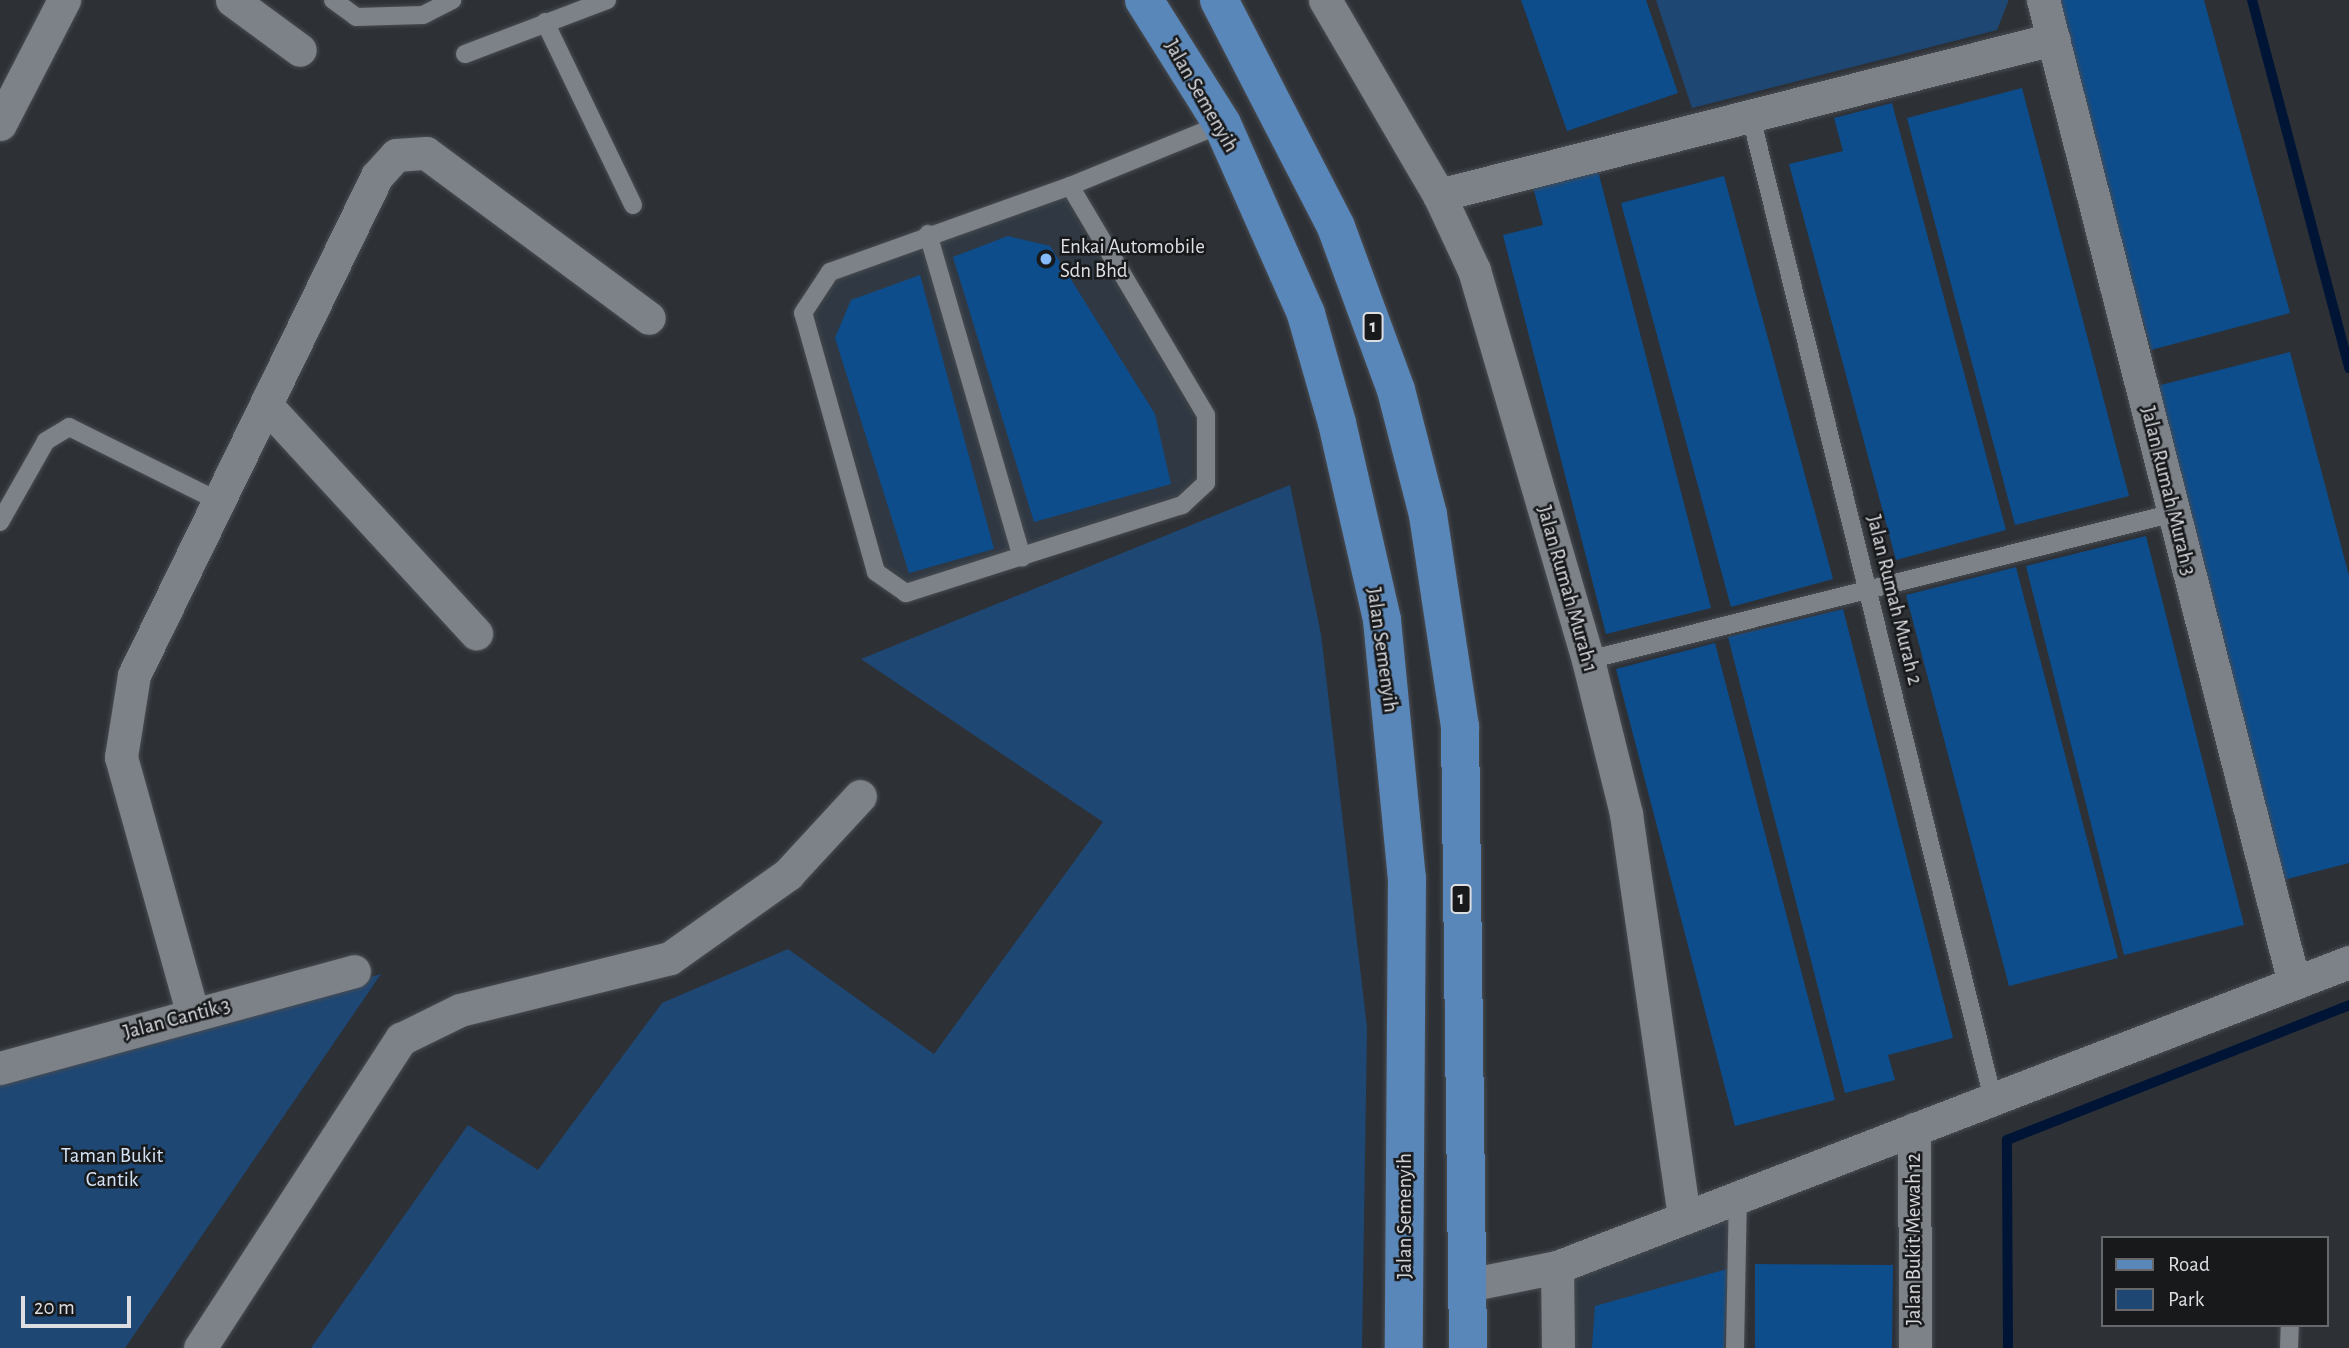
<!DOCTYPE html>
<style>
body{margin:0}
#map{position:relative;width:2349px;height:1348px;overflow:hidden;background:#2d3136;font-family:"Alegreya Sans",sans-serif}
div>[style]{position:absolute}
.built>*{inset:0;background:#303943}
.green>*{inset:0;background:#1e4774}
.stream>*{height:10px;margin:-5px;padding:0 5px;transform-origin:5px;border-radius:5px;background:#001536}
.building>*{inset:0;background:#0d4d8c}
.roads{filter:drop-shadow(0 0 2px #494c51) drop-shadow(0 0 2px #494c51)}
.service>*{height:18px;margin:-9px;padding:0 9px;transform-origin:9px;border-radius:9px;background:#7d8288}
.minor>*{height:33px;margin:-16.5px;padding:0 16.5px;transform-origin:16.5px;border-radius:16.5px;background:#7d8288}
.primary>*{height:38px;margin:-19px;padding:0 19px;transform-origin:19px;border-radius:19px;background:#5a87b9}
.dots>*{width:19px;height:19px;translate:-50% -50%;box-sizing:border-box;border:4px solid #17191b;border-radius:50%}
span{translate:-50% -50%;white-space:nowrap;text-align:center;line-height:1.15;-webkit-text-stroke:5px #17191b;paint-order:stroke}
.shield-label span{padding:2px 5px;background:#17191b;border:2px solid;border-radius:5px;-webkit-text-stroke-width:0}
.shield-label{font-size:19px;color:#dcdee2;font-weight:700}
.street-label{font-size:21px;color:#dcdee2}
.poi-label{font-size:21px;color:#dcdee2}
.left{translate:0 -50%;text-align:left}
.park-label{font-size:21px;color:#d3e2f5}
.legend{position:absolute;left:2101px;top:1236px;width:228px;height:91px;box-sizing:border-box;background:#17191b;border:2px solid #66686b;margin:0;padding:9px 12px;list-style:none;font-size:21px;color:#dcdee2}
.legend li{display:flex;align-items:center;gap:14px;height:35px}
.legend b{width:35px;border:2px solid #66686b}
.scale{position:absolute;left:21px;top:1296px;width:110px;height:32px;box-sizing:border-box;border:4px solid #dcdee2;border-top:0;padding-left:9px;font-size:21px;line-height:24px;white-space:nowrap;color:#dcdee2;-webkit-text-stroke:5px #17191b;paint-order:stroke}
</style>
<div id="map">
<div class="built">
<i style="clip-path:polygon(1064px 197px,1193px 414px,1193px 479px,1179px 495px,909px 583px,886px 565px,815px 315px,837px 279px)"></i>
<i style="clip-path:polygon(1730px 1212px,1728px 1348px,1572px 1348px,1571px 1278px)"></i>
</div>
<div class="green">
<i style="clip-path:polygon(1656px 0,2008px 0,2008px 2px,1997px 30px,1692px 108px)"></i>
<i style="clip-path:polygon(1290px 485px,1321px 634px,1367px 1028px,1362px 1348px,311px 1348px,468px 1125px,538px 1170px,662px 1003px,788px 949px,934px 1054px,1103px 822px,861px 659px)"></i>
<i style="clip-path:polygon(381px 974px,125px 1348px,0 1348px,0 1083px)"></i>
</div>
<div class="stream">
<i style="left:2252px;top:0;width:381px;rotate:75.2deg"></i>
<i style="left:2008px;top:1348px;width:208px;rotate:-90.3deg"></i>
<i style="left:2007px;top:1140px;width:368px;rotate:-21.5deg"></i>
</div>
<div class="building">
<i style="clip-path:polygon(1521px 0,1646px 0,1678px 93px,1567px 131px)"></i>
<i style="clip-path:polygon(2055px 0,2204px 0,2290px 313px,2151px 350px)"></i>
<i style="clip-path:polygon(2022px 88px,2129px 496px,2015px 525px,1907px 118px)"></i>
<i style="clip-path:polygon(1892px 103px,2006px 530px,1896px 560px,1789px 164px,1843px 151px,1834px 118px)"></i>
<i style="clip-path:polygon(1598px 171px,1711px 608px,1606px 634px,1503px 235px,1543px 225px,1533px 187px)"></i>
<i style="clip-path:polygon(1724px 176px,1833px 579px,1731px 607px,1621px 203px)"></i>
<i style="clip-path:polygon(1008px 236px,1050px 246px,1155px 414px,1171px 484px,1034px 522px,953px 257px)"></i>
<i style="clip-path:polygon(920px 275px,994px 549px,909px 573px,835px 338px,851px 300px)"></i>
<i style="clip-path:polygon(2290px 352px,2349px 576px,2349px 863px,2283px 880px,2153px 387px)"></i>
<i style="clip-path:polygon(2146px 536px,2244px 925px,2124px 955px,2026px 566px)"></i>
<i style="clip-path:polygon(2016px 567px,2118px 958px,2009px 986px,1906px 595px)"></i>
<i style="clip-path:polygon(1843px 609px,1953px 1038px,1888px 1055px,1895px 1080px,1845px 1093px,1728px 637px)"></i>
<i style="clip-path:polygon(1715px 643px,1835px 1100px,1735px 1126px,1616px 669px)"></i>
<i style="clip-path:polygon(1755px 1264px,1893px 1265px,1892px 1348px,1755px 1348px)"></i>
<i style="clip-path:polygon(1727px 1269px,1724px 1348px,1592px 1348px,1595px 1306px)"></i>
</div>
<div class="roads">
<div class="service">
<i style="left:333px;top:0;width:29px;rotate:36deg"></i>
<i style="left:356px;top:17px;width:67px;rotate:-1.7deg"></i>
<i style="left:423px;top:15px;width:33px;rotate:-27deg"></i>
<i style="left:545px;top:22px;width:203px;rotate:64.3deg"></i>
<i style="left:465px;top:54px;width:152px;rotate:-20.8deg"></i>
<i style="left:1750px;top:113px;width:1016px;rotate:76.16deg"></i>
<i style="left:1070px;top:186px;width:266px;rotate:59.3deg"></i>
<i style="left:1206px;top:415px;width:68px;rotate:90deg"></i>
<i style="left:1206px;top:483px;width:33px;rotate:137deg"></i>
<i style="left:1182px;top:505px;width:290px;rotate:162.3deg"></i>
<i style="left:906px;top:593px;width:37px;rotate:-145deg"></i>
<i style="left:876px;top:572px;width:269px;rotate:-105.7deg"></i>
<i style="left:803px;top:313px;width:49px;rotate:-56.6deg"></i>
<i style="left:830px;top:272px;width:255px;rotate:-19.7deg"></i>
<i style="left:1070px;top:186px;width:164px;rotate:-22.2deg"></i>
<i style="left:928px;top:234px;width:337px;rotate:73.8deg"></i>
<i style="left:0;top:522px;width:93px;rotate:-60.4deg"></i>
<i style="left:46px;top:441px;width:27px;rotate:-31deg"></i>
<i style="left:69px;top:427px;width:164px;rotate:26.4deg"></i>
<i style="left:1588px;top:660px;width:604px;rotate:-14.08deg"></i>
<i style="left:1735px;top:1348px;width:151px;rotate:-88.9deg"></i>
<i style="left:2289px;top:1348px;width:23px;rotate:-88deg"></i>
</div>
<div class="minor">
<i style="left:232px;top:0;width:84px;rotate:36.3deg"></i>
<i style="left:1325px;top:0;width:226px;rotate:59.7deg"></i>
<i style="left:1439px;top:195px;width:83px;rotate:65deg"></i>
<i style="left:1474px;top:270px;width:406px;rotate:73.7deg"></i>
<i style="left:1588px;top:660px;width:159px;rotate:76.1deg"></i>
<i style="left:1626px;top:814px;width:408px;rotate:81.8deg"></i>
<i style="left:2043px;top:0;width:1015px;rotate:75.68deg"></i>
<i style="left:0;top:124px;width:140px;rotate:-62.7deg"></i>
<i style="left:1439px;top:195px;width:634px;rotate:-14.26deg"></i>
<i style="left:267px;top:406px;width:309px;rotate:47.4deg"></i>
<i style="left:193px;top:1015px;width:268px;rotate:-105.6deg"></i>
<i style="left:121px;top:757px;width:83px;rotate:-81deg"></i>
<i style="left:134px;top:675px;width:555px;rotate:-64.04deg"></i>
<i style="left:377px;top:176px;width:28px;rotate:-48deg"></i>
<i style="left:396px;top:155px;width:30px;rotate:-4deg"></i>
<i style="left:426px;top:153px;width:277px;rotate:36.5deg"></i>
<i style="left:0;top:1068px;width:367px;rotate:-15.3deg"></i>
<i style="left:1914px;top:1129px;width:219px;rotate:89.7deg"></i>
<i style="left:1557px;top:1267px;width:81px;rotate:89.3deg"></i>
<i style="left:1468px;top:1285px;width:91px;rotate:-11.4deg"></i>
<i style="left:1557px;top:1267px;width:849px;rotate:-21.06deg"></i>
<i style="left:200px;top:1348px;width:369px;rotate:-57deg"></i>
<i style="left:401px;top:1039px;width:66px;rotate:-26.2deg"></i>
<i style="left:460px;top:1010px;width:216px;rotate:-13.9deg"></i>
<i style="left:670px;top:958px;width:145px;rotate:-35.4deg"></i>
<i style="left:788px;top:874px;width:106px;rotate:-47.3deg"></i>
</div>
<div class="primary">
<i style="left:1144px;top:0;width:146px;rotate:57.8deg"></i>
<i style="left:1222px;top:124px;width:208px;rotate:66.1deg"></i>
<i style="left:1306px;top:314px;width:113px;rotate:74.1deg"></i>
<i style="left:1337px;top:423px;width:202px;rotate:77.1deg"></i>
<i style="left:1382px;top:620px;width:259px;rotate:84.5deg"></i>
<i style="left:1407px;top:878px;width:470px;rotate:90.4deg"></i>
<i style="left:1219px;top:0;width:255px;rotate:62.7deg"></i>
<i style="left:1336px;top:227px;width:174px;rotate:69.8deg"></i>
<i style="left:1396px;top:390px;width:129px;rotate:75.6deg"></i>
<i style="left:1428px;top:515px;width:214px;rotate:81.4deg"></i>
<i style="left:1460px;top:727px;width:621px;rotate:89.26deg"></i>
</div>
</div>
<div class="dots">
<i style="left:1046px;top:259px;background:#85bbfb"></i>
</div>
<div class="shield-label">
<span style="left:1373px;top:327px">1</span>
<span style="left:1461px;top:899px">1</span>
</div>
<div class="street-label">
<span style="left:1201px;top:96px;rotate:60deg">Jalan Semenyih</span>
<span style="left:2168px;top:491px;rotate:76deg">Jalan Rumah Murah 3</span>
<span style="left:1567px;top:589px;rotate:74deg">Jalan Rumah Murah 1</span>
<span style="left:1894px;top:600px;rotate:76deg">Jalan Rumah Murah 2</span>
<span style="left:1382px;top:650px;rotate:82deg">Jalan Semenyih</span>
<span style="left:177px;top:1019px;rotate:-15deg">Jalan Cantik 3</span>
<span style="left:1405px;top:1216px;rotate:-90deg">Jalan Semenyih</span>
<span style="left:1914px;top:1239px;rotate:-90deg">Jalan Bukit Mewah 12</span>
</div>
<div class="poi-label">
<span class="left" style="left:1060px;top:259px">Enkai Automobile<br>Sdn Bhd</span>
</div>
<div class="park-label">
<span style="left:112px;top:1168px">Taman Bukit<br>Cantik</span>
</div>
<ul class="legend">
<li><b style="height:9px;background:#5a87b9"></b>Road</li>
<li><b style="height:19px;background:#1e4774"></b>Park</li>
</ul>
<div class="scale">20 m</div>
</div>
